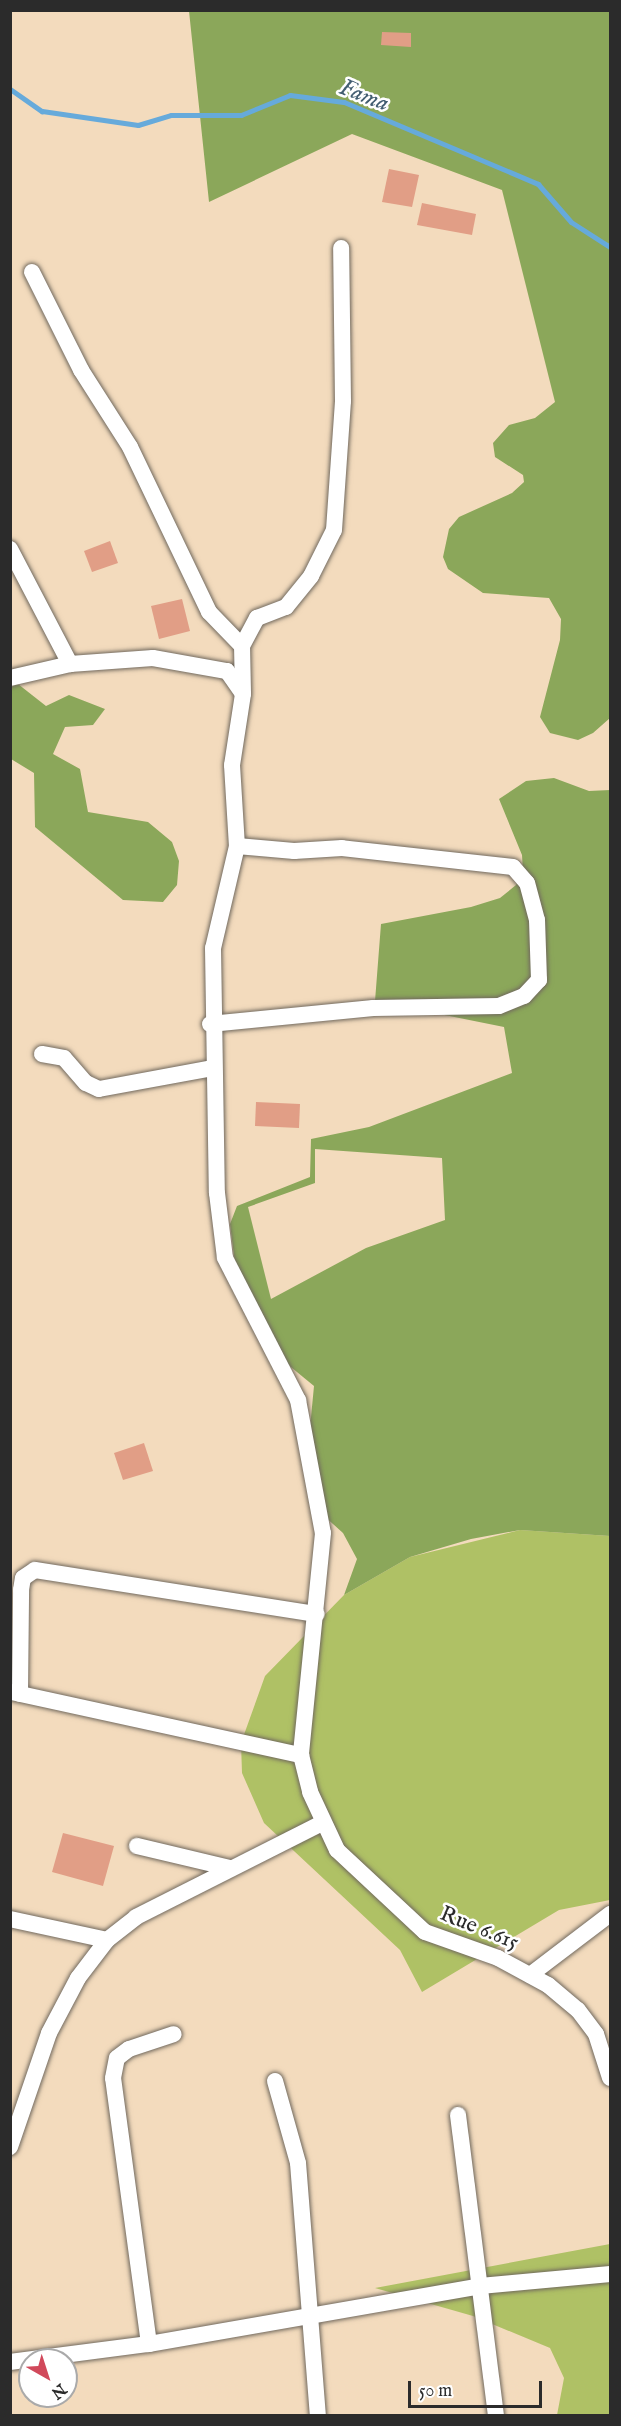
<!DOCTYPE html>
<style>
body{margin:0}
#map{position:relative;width:621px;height:2426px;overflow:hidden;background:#f3dbbd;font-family:"IM FELL English",serif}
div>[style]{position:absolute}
.green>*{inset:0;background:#afc165}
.forest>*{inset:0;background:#8ba75a}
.stream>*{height:5px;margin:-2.5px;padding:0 2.5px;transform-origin:2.5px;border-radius:2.5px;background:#66aadb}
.building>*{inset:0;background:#e19e86}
.roads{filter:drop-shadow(0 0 2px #71695e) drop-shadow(0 0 2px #71695e)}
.minor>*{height:16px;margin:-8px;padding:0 8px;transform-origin:8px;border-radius:8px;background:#fff}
span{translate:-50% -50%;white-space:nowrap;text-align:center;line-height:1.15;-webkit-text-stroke:5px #fff;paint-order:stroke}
.street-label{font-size:22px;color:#2b2b2b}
.water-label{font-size:24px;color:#435e71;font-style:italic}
.frame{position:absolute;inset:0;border:12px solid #2b2b2b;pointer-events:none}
.north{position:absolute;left:18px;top:2348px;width:60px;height:60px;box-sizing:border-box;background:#fff;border:2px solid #aaa;border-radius:50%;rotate:141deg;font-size:16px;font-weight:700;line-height:24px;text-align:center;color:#2b2b2b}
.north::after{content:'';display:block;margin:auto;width:21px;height:27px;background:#d1495b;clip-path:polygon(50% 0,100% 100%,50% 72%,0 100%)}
.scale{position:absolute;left:408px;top:2381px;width:134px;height:27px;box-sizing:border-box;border:3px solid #2b2b2b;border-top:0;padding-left:8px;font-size:18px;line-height:21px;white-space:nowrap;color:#2b2b2b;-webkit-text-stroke:4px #fff;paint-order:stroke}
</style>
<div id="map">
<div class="green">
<i style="clip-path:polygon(520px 1530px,610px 1536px,610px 1900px,559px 1910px,422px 1992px,400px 1950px,264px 1823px,242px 1773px,241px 1743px,265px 1676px,344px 1595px,410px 1557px)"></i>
<i style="clip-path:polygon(610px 2244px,610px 2415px,557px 2415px,564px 2378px,550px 2348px,473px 2316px,375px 2288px)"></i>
</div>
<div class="forest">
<i style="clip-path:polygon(189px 11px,610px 11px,610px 718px,593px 733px,578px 740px,550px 733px,540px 717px,560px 640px,561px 619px,549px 598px,483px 593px,448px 569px,443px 557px,449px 529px,459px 517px,512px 493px,524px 482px,523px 475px,495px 457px,493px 443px,509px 425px,535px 418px,555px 402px,502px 190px,352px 134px,209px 202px)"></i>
<i style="clip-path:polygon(18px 684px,46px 706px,69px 695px,105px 709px,93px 725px,65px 727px,53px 754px,80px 769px,88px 812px,148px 822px,172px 842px,179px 861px,177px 885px,163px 902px,123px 900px,35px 827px,34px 773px,11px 759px,11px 687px)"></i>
<i style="clip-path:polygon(evenodd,554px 778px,589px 791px,610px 790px,610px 1536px,520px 1530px,471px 1539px,410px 1557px,344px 1595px,357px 1559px,343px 1533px,323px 1515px,309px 1438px,314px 1386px,275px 1354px,239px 1294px,230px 1224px,237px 1206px,310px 1177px,311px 1139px,369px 1127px,512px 1073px,504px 1027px,375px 1001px,381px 924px,471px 907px,500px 898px,516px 885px,523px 872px,522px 855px,499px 799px,526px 781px,554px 778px,315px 1149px,442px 1158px,445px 1220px,366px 1248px,271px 1299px,248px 1207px,315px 1183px,315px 1149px)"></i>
</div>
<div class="stream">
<i style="left:10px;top:89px;width:39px;rotate:35deg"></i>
<i style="left:42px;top:111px;width:97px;rotate:8.3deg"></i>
<i style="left:138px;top:125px;width:34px;rotate:-17deg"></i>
<i style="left:171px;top:115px;width:70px"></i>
<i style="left:241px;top:115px;width:53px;rotate:-22.2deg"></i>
<i style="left:290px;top:95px;width:54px;rotate:7.4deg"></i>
<i style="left:344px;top:102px;width:211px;rotate:22.9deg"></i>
<i style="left:538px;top:184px;width:50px;rotate:49deg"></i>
<i style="left:571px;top:222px;width:46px;rotate:32.7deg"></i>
</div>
<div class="building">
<i style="clip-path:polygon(382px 32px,411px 33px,411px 47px,381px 45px)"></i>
<i style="clip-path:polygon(389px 169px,419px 175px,412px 207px,382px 202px)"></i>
<i style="clip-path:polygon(422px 203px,476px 214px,472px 235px,417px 225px)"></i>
<i style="clip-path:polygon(110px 541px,118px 563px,92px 572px,84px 551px)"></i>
<i style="clip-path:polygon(182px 599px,190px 631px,159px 639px,151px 606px)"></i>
<i style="clip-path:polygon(256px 1102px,300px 1104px,299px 1128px,255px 1126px)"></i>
<i style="clip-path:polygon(144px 1443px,153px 1471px,123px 1480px,114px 1453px)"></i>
<i style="clip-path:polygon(63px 1833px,114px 1846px,103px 1886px,52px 1872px)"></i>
</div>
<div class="roads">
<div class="minor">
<i style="left:32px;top:272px;width:110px;rotate:63.4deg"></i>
<i style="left:81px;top:370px;width:91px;rotate:57.5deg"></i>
<i style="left:130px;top:447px;width:183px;rotate:64.4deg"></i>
<i style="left:209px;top:612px;width:47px;rotate:45.9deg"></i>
<i style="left:10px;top:549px;width:130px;rotate:62.4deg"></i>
<i style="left:10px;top:678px;width:62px;rotate:-13.1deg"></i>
<i style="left:70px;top:664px;width:83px;rotate:-4.1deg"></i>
<i style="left:153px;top:658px;width:75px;rotate:10deg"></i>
<i style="left:227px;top:671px;width:28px;rotate:55deg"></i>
<i style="left:243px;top:694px;width:72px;rotate:98.8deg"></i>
<i style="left:232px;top:765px;width:81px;rotate:86.5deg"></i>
<i style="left:237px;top:846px;width:105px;rotate:103.2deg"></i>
<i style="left:213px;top:948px;width:245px;rotate:89.1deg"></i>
<i style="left:217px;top:1193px;width:65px;rotate:83deg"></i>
<i style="left:225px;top:1258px;width:160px;rotate:62.8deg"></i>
<i style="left:298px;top:1400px;width:135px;rotate:79.4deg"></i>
<i style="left:323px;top:1533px;width:223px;rotate:95.7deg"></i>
<i style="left:301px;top:1755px;width:38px;rotate:76deg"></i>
<i style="left:310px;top:1792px;width:64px;rotate:65deg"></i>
<i style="left:337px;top:1850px;width:120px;rotate:43deg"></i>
<i style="left:425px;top:1932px;width:77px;rotate:19.6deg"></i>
<i style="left:498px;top:1958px;width:57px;rotate:28.4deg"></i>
<i style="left:548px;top:1985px;width:39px;rotate:40deg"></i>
<i style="left:578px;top:2010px;width:30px;rotate:53deg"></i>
<i style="left:596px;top:2034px;width:46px;rotate:72.3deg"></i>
<i style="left:243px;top:693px;width:47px;rotate:-91.2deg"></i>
<i style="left:242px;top:646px;width:32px;rotate:-62deg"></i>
<i style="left:257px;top:618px;width:31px;rotate:-21deg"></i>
<i style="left:286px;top:607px;width:40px;rotate:-51deg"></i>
<i style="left:311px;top:576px;width:51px;rotate:-63.4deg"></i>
<i style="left:334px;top:530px;width:129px;rotate:-86deg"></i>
<i style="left:343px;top:401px;width:153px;rotate:-90.7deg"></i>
<i style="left:210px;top:1024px;width:164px;rotate:-5.6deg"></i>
<i style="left:373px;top:1008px;width:126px;rotate:-0.9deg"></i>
<i style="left:499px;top:1006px;width:27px;rotate:-22deg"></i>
<i style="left:524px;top:996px;width:22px;rotate:-47deg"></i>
<i style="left:539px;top:980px;width:60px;rotate:-91.9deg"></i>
<i style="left:537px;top:920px;width:38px;rotate:-105deg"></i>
<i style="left:527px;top:883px;width:21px;rotate:-131deg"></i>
<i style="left:513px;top:867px;width:172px;rotate:-173.7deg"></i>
<i style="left:342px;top:848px;width:48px;rotate:176.4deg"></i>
<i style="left:294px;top:851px;width:57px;rotate:-175deg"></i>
<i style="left:42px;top:1054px;width:22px;rotate:10deg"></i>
<i style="left:64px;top:1058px;width:33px;rotate:49deg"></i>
<i style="left:86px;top:1083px;width:14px;rotate:25deg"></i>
<i style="left:99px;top:1089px;width:115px;rotate:-10.5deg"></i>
<i style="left:11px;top:1692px;width:297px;rotate:12.3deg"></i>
<i style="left:20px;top:1694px;width:104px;rotate:-89.4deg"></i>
<i style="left:21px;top:1590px;width:12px;rotate:-81deg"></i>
<i style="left:23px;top:1578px;width:14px;rotate:-34deg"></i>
<i style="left:35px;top:1570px;width:285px;rotate:8.9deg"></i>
<i style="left:137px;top:1846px;width:96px;rotate:13.3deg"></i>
<i style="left:10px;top:1919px;width:99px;rotate:12.2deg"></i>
<i style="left:530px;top:1975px;width:101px;rotate:-37.3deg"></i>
<i style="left:275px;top:2081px;width:85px;rotate:74.3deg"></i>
<i style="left:298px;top:2163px;width:254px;rotate:85.5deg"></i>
<i style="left:458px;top:2115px;width:303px;rotate:82.8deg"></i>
<i style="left:10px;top:2147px;width:120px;rotate:-71.1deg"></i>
<i style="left:49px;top:2033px;width:62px;rotate:-62.2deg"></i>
<i style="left:78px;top:1978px;width:48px;rotate:-52.7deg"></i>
<i style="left:107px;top:1940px;width:37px;rotate:-38deg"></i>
<i style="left:136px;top:1917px;width:208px;rotate:-26.8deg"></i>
<i style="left:149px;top:2344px;width:268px;rotate:-97.7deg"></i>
<i style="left:113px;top:2078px;width:20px;rotate:-79deg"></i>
<i style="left:117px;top:2058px;width:15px;rotate:-37deg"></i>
<i style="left:129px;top:2049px;width:47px;rotate:-18.4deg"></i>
<i style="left:10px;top:2362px;width:140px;rotate:-7.4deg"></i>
<i style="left:149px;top:2344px;width:336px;rotate:-9.9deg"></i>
<i style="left:480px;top:2286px;width:131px;rotate:-5.3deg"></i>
</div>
</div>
<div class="street-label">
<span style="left:479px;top:1929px;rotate:22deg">Rue 6.615</span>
</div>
<div class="water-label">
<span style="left:364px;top:96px;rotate:21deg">Fama</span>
</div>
<div class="frame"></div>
<div class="north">N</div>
<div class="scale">50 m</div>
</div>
